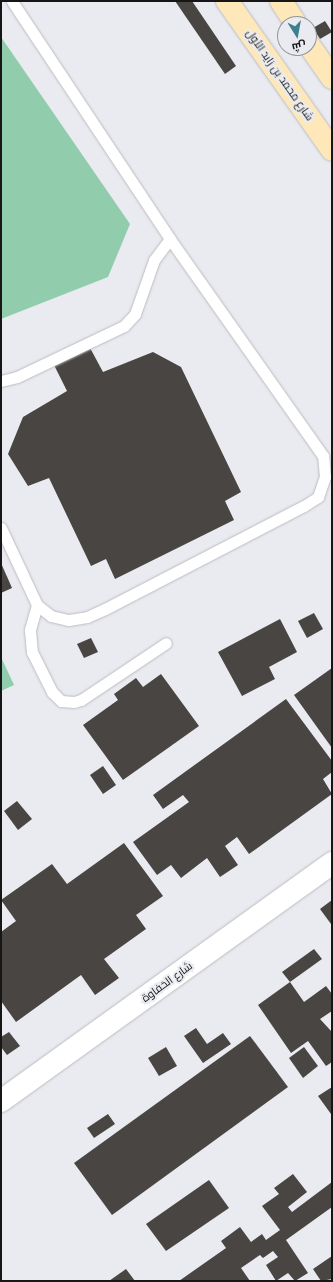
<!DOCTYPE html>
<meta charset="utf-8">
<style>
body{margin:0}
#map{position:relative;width:333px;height:1282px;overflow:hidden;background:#eaebf0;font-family:"Open Sans",Cairo,sans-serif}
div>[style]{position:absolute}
.green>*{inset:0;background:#91ccac}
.building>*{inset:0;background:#484542}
.roads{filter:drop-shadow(0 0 1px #bbbcc0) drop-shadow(0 0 1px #bbbcc0)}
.service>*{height:11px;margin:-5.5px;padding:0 5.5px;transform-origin:5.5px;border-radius:5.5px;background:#fff}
.minor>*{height:22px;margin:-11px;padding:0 11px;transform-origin:11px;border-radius:11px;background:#fff}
.secondary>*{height:22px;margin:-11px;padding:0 11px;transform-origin:11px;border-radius:11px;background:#fee8ba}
span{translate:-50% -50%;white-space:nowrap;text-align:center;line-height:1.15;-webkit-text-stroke:4px #eaebf0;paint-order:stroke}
.street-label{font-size:11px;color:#161617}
.frame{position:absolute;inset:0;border:2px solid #161617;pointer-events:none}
.north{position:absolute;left:277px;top:16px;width:40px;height:40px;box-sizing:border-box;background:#eaebf0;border:1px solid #959699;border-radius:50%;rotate:169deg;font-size:11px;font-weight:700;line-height:16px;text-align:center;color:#161617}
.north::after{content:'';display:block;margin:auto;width:14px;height:18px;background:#3e8091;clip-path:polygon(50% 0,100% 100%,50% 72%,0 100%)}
</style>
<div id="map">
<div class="green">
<i style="clip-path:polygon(1px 37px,130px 224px,108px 277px,1px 319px)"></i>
<i style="clip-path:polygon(1px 657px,14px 685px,1px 691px)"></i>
</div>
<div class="building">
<i style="clip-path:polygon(175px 1px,192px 1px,236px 66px,225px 74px)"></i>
<i style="clip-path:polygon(325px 21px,332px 32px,320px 39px,313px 28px)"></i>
<i style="clip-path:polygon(89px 346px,103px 372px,153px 352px,181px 367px,241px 492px,225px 501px,234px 520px,115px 579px,106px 559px,91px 566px,49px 478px,28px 486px,8px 454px,23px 417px,67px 391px,53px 363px)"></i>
<i style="clip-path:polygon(1px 563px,12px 588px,1px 593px)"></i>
<i style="clip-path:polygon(314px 613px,323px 629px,307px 638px,298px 621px)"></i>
<i style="clip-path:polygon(280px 619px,297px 652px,269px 667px,275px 679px,242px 696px,218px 652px)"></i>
<i style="clip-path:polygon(91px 638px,98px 652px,84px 658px,77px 644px)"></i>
<i style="clip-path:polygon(332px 668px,332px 748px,294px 695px)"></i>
<i style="clip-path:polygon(161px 674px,199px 726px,123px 780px,83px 725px,118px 700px,114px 694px,136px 678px,143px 687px)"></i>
<i style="clip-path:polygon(286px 699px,332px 761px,332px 772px,323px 779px,332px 794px,249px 854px,237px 837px,225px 846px,238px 865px,220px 877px,207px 858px,181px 878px,171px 865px,157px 875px,133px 842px,189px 802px,183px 795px,163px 809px,153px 795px)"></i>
<i style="clip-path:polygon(103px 766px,116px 785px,103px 794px,90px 775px)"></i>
<i style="clip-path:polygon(17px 801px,32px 819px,18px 830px,4px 811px)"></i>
<i style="clip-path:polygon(124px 843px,163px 896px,136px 915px,146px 929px,104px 959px,119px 978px,95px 995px,81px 975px,16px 1022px,1px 1001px,1px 932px,16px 921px,1px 900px,52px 864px,67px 884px)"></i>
<i style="clip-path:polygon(332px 900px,332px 923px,331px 924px,320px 909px)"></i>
<i style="clip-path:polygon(314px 949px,322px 959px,290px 982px,282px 972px)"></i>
<i style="clip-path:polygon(290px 982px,304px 1002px,326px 986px,332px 994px,332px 1011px,320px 1019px,332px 1032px,332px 1062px,326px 1066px,308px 1041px,291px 1053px,258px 1005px)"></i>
<i style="clip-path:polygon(196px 1028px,207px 1044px,223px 1033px,231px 1044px,203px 1063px,184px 1036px)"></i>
<i style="clip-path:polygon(9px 1032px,20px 1046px,7px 1055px,1px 1047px,1px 1037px)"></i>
<i style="clip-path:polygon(250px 1036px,288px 1087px,112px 1215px,74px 1163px)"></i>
<i style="clip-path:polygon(166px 1047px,177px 1066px,159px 1076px,148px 1058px)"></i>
<i style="clip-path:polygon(304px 1047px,318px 1066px,303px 1078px,289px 1058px)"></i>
<i style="clip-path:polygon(332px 1087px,332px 1113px,331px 1114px,318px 1096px)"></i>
<i style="clip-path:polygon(108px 1114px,115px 1124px,94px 1138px,87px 1128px)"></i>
<i style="clip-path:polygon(293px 1174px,307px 1192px,288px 1207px,292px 1212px,332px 1182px,332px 1207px,286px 1240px,308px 1273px,295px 1281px,288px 1273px,276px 1281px,266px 1265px,278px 1257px,273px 1251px,263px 1258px,260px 1255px,241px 1268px,250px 1281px,179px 1281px,226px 1248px,221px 1241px,240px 1227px,251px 1242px,262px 1234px,266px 1240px,280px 1230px,262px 1206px,279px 1194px,274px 1188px)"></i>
<i style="clip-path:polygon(209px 1180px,229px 1208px,166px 1251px,146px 1224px)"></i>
<i style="clip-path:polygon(332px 1256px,332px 1279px,321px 1281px,313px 1269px)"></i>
<i style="clip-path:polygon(126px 1269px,135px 1281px,109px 1281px)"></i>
</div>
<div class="roads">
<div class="service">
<i style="left:1px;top:381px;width:16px;rotate:-14deg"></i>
<i style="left:17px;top:377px;width:119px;rotate:-25.5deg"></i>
<i style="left:124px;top:326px;width:16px;rotate:-47deg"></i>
<i style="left:135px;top:314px;width:57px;rotate:-70.6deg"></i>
<i style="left:154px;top:260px;width:26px;rotate:-53deg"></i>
<i style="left:1px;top:528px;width:85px;rotate:64.9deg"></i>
<i style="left:37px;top:605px;width:18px;rotate:38deg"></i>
<i style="left:51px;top:616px;width:18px;rotate:13deg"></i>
<i style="left:69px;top:620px;width:18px;rotate:-9deg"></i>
<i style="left:87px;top:617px;width:20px;rotate:-24deg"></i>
<i style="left:105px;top:609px;width:224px;rotate:-27.4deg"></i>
<i style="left:304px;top:506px;width:17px;rotate:-33deg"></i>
<i style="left:318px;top:497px;width:21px;rotate:-71deg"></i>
<i style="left:325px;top:477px;width:21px;rotate:-95deg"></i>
<i style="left:323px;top:456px;width:266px;rotate:-125.2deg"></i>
<i style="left:170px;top:239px;width:286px;rotate:-123.6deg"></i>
<i style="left:37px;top:605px;width:26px;rotate:106deg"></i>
<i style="left:30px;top:630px;width:22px;rotate:85deg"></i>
<i style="left:32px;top:652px;width:45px;rotate:63.4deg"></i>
<i style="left:52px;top:692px;width:13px;rotate:45deg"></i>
<i style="left:61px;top:701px;width:13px;rotate:4deg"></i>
<i style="left:74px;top:702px;width:7px;rotate:-16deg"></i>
<i style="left:81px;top:700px;width:102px;rotate:-33.8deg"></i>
</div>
<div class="minor">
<i style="left:1px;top:1101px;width:408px;rotate:-35.7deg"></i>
</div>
<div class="secondary">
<i style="left:227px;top:1px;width:182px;rotate:54.8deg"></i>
<i style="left:281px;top:1px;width:27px;rotate:57deg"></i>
<i style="left:309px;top:45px;width:40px;rotate:55.1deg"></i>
</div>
</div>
<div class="street-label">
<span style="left:280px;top:75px;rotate:55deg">شارع محمد بن زايد الأول</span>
<span style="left:167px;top:982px;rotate:-36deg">شارع الحَفاوة</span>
</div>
<div class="frame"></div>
<div class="north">ش</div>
</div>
